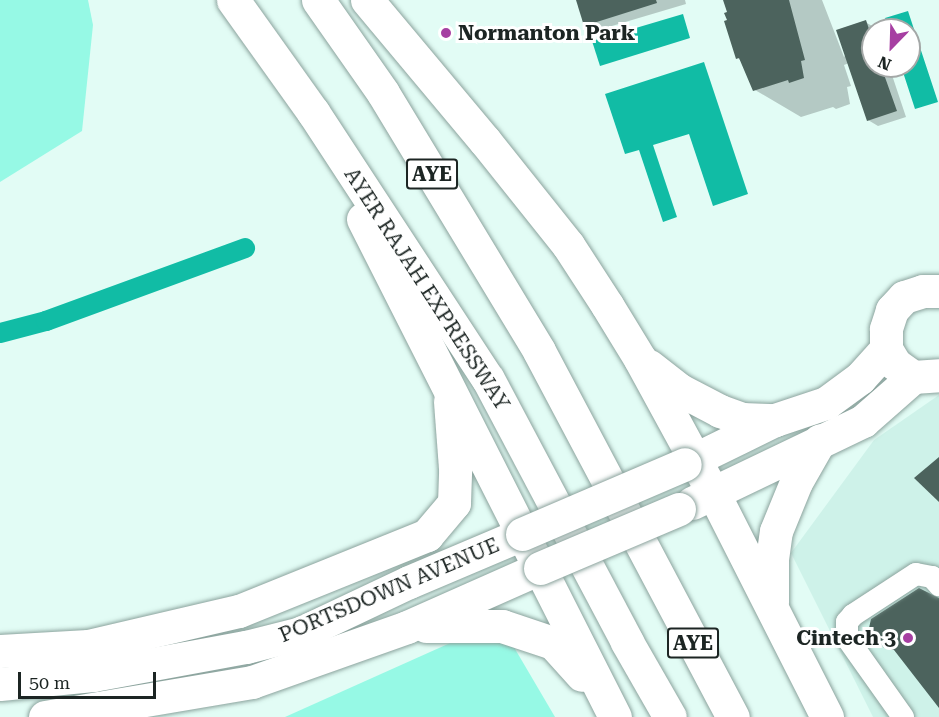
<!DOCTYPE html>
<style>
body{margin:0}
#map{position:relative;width:939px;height:717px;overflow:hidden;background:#e2fcf5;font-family:"Roboto Serif",serif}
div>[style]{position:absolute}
.built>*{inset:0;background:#cef2e9}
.green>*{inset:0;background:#96f9e5}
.water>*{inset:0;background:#11bca5}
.shadow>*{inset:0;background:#0003}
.canal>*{height:20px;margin:-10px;padding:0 10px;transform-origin:10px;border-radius:10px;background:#11bca5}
.building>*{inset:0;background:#4c635d}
.roads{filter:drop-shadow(0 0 2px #8ba39d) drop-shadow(0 0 2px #8ba39d)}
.minor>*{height:22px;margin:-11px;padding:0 11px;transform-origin:11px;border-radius:11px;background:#fff}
.highway>*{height:33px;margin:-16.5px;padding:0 16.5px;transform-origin:16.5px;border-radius:16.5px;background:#fff}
.bridges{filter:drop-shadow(0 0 2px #8ba39d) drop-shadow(0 0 2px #8ba39d)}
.highway-bridge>*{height:33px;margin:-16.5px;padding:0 16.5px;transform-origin:16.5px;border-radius:16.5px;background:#fff}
.dots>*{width:16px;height:16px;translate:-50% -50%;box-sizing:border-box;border:3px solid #fff;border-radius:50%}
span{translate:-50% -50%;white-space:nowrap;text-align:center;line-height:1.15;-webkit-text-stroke:6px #fff;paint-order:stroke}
.shield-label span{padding:2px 4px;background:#fff;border:2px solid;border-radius:4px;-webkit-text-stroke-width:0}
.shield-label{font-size:20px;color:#1c2523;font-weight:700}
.poi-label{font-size:21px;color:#1c2523;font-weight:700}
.left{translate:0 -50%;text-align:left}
.right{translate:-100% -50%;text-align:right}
.street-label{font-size:21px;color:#1c2523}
.north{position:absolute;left:861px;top:18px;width:60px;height:60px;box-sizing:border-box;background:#fff;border:2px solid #a4a8a7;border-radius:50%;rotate:203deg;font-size:16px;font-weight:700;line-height:24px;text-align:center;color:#1c2523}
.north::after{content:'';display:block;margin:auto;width:21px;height:27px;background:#a63fa2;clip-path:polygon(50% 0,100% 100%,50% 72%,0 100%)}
.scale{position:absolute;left:18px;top:672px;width:138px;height:27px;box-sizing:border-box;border:3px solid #1c2523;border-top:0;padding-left:8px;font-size:18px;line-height:21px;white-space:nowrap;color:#1c2523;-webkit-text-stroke:4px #fff;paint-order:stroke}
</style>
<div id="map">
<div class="built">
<i style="clip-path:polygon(939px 395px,939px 717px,873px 717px,791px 553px,874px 440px)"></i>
</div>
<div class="green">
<i style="clip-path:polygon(0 0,88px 0,93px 25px,82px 131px,0 182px)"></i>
<i style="clip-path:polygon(468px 635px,508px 637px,555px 717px,285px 717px)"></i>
</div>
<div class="water">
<i style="clip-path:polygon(908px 11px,938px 102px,915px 109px,901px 66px,909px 66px,909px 30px,889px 30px,885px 18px)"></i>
<i style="clip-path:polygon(683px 14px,690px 38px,600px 66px,592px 41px)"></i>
<i style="clip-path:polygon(704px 62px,748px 194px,713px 206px,689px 134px,653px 145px,677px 217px,663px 222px,639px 150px,625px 154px,605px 94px)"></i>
</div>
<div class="shadow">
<i style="clip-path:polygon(577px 0,685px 0,686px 4px,595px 31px,585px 25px)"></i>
<i style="clip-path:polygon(727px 0,822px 0,844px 57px,865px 22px,876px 28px,877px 30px,873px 30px,873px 66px,889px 66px,906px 117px,878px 126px,868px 120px,849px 63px,844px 65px,851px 86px,847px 87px,850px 104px,836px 109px,833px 107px,801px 117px,755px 90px,741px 61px,738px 58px)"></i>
</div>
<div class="canal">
<i style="left:0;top:333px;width:48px;rotate:-14.6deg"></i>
<i style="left:46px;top:321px;width:212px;rotate:-20.1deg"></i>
</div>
<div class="building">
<i style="clip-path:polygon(576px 0,656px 0,657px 3px,584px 26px)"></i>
<i style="clip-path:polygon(723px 0,789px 0,805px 60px,801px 61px,804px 78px,789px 83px,788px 80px,753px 91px,739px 58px,736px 59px,724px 21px,727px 20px,724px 13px,727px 12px)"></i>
<i style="clip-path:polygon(866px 20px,873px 41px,873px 66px,881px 66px,897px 111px,867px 121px,836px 30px)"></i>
<i style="clip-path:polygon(939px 457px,939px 502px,914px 478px)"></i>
<i style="clip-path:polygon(919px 588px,939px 598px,939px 708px,894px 650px,884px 648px,869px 628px,871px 619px)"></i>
</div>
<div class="roads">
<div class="minor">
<i style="left:903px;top:717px;width:97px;rotate:-125.3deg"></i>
<i style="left:847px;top:638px;width:16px;rotate:-90deg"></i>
<i style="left:847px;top:622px;width:9px;rotate:-49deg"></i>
<i style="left:853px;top:615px;width:75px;rotate:-33.1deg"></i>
<i style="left:916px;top:574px;width:16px;rotate:11deg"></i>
<i style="left:932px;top:577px;width:11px;rotate:49deg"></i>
</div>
<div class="highway">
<i style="left:233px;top:0;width:138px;rotate:54.5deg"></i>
<i style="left:313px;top:112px;width:319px;rotate:56.8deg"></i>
<i style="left:488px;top:379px;width:297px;rotate:62.1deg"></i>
<i style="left:627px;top:642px;width:86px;rotate:60.2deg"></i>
<i style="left:318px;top:0;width:113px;rotate:55deg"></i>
<i style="left:383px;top:93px;width:301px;rotate:58.8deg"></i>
<i style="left:539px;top:351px;width:414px;rotate:62.1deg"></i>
<i style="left:367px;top:0;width:184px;rotate:50.1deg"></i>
<i style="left:485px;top:141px;width:133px;rotate:51.4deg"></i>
<i style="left:568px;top:245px;width:72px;rotate:57deg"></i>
<i style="left:607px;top:305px;width:63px;rotate:58.6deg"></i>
<i style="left:640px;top:359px;width:163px;rotate:61.4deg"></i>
<i style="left:718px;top:502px;width:241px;rotate:63.1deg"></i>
<i style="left:363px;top:219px;width:558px;rotate:63.16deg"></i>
<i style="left:939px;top:291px;width:16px;rotate:180deg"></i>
<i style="left:923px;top:291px;width:20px;rotate:162deg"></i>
<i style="left:904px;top:297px;width:18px;rotate:133deg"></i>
<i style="left:892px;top:310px;width:20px;rotate:108deg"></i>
<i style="left:886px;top:329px;width:20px;rotate:90deg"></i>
<i style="left:886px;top:349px;width:17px;rotate:59deg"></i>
<i style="left:895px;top:364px;width:22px;rotate:36deg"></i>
<i style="left:913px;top:377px;width:26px;rotate:-4deg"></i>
<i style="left:649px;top:366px;width:39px;rotate:38deg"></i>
<i style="left:680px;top:390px;width:45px;rotate:27.7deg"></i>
<i style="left:720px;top:411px;width:23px;rotate:20deg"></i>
<i style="left:742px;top:419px;width:33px;rotate:2deg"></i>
<i style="left:685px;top:464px;width:100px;rotate:-26.1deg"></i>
<i style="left:775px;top:420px;width:54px;rotate:-18.4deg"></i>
<i style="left:826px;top:403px;width:42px;rotate:-36.3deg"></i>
<i style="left:860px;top:378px;width:39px;rotate:-48deg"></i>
<i style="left:692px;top:503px;width:190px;rotate:-25.6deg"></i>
<i style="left:863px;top:421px;width:67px;rotate:-41.3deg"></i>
<i style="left:772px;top:602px;width:43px;rotate:-90deg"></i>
<i style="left:772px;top:559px;width:28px;rotate:-82deg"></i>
<i style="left:776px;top:531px;width:53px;rotate:-67.8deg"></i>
<i style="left:796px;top:482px;width:48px;rotate:-60.3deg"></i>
<i style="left:426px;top:626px;width:76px"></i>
<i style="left:502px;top:626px;width:54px;rotate:18.4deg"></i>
<i style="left:553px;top:643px;width:43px;rotate:47.8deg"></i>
<i style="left:0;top:651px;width:88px;rotate:-3.3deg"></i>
<i style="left:88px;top:646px;width:155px;rotate:-13.1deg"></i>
<i style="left:239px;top:611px;width:203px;rotate:-22deg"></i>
<i style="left:427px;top:535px;width:42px;rotate:-49.8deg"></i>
<i style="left:454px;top:503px;width:35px;rotate:-88deg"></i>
<i style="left:455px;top:468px;width:67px;rotate:-94.3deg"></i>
<i style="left:0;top:684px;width:93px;rotate:-5.5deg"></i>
<i style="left:93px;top:675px;width:156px;rotate:-10.4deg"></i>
<i style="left:246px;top:647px;width:57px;rotate:-14.3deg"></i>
<i style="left:301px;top:633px;width:119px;rotate:-25.3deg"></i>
<i style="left:409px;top:582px;width:123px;rotate:-23deg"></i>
<i style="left:45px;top:717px;width:210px;rotate:-9.6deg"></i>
<i style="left:252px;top:682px;width:164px;rotate:-19.5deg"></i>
<i style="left:407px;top:627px;width:145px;rotate:-23.9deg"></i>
</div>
</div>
<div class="bridges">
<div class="highway-bridge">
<i style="left:522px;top:534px;width:177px;rotate:-23.2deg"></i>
<i style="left:540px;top:568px;width:151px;rotate:-23deg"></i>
</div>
</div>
<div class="dots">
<i style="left:446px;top:33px;background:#a63fa2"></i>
<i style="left:908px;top:638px;background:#a63fa2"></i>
</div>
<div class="shield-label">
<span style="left:432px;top:174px">AYE</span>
<span style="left:693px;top:643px">AYE</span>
</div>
<div class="poi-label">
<span class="left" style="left:458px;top:33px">Normanton Park</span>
<span class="right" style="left:896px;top:638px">Cintech 3</span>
</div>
<div class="street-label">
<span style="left:427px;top:289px;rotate:57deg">AYER RAJAH EXPRESSWAY</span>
<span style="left:389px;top:590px;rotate:-23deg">PORTSDOWN AVENUE</span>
</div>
<div class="north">N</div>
<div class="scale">50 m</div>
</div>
